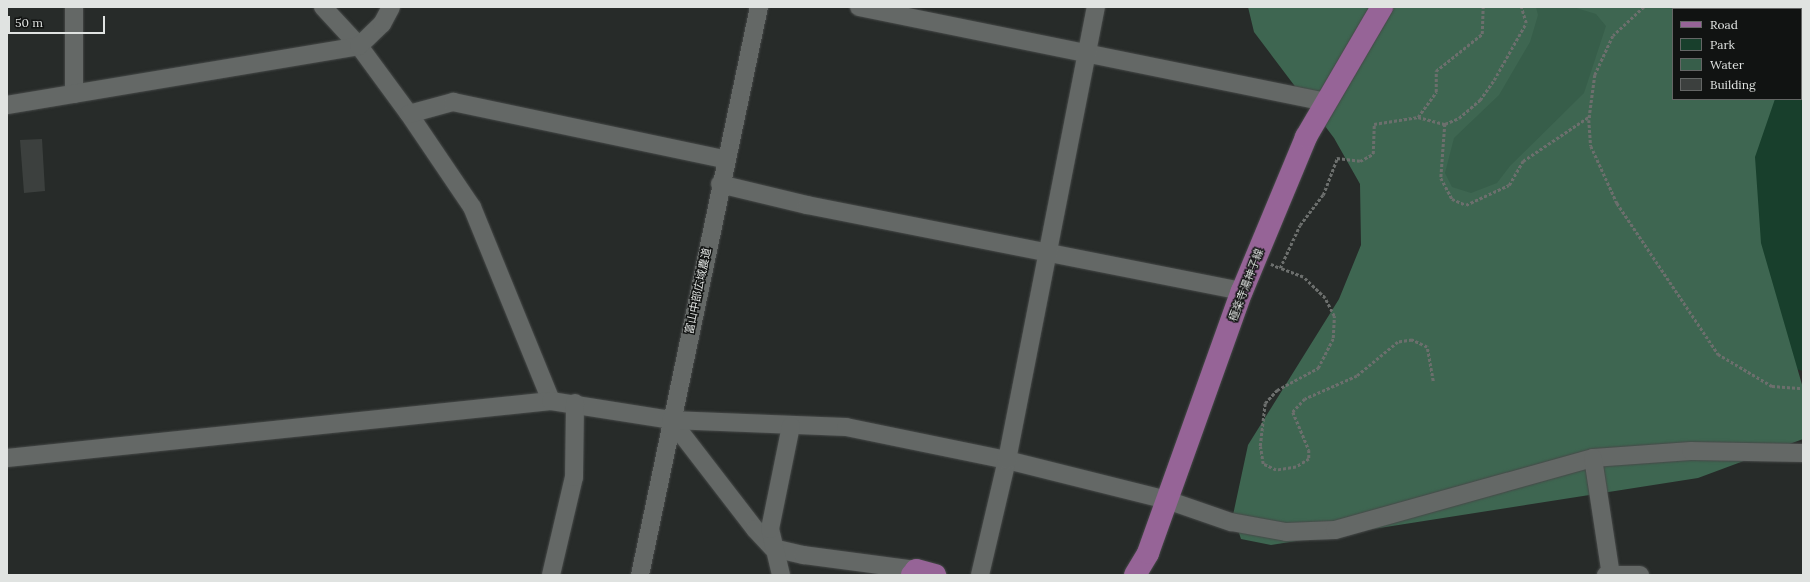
<!DOCTYPE html>
<meta charset="utf-8">
<style>
body{margin:0}
#map{position:relative;width:1810px;height:582px;overflow:hidden;background:#272b29;font-family:Lora,"Noto Sans JP",serif}
div>[style]{position:absolute}
.green>*{inset:0;background:#183f2c}
.forest>*{inset:0;background:#3e6651}
.water>*{inset:0;background:#375e4a}
.building>*{inset:0;background:#3c403e}
.path>*{height:2.5px;margin-top:-1.25px;transform-origin:0;background:repeating-linear-gradient(90deg,#6c6f6d 0 3px,transparent 0 5px)}
.roads{filter:drop-shadow(0 0 1px #464948) drop-shadow(0 0 1px #464948)}
.minor>*{height:18px;margin:-9px;padding:0 9px;transform-origin:9px;border-radius:9px;background:#646866}
.major>*{height:22px;margin:-11px;padding:0 11px;transform-origin:11px;border-radius:11px;background:#966497}
span{translate:-50% -50%;white-space:nowrap;text-align:center;line-height:1.15;-webkit-text-stroke:3px #111312;paint-order:stroke}
.street-label{font-size:11px;color:#e0e3e1}
.frame{position:absolute;inset:0;border:8px solid #e0e3e1;pointer-events:none}
.legend{position:absolute;left:1672px;top:8px;width:130px;height:92px;box-sizing:border-box;background:#111312;border:1px solid #646665;margin:0;padding:5px 7px;list-style:none;font-size:12px;color:#e0e3e1}
.legend li{display:flex;align-items:center;gap:8px;height:20px}
.legend b{width:20px;border:1px solid #646665}
.scale{position:absolute;left:8px;top:16px;width:97px;height:18px;box-sizing:border-box;border:2px solid #e0e3e1;border-top:0;padding-left:5px;font-size:12px;line-height:14px;white-space:nowrap;color:#e0e3e1;-webkit-text-stroke:3px #111312;paint-order:stroke}
</style>
<div id="map">
<div class="green">
<i style="clip-path:polygon(1801px 61px,1803px 64px,1803px 371px,1746px 354px,1673px 99px,1801px 99px)"></i>
</div>
<div class="forest">
<i style="clip-path:polygon(1248px 7px,1803px 7px,1801px 50px,1801px 9px,1673px 9px,1673px 99px,1775px 99px,1755px 157px,1761px 243px,1803px 388px,1803px 439px,1698px 478px,1271px 545px,1241px 539px,1233px 515px,1248px 445px,1339px 299px,1361px 245px,1360px 184px,1334px 138px,1254px 32px)"></i>
</div>
<div class="water">
<i style="clip-path:polygon(1536px 7px,1573px 7px,1596px 14px,1606px 26px,1584px 93px,1510px 166px,1497px 183px,1471px 193px,1452px 187px,1445px 173px,1454px 138px,1499px 95px,1530px 42px,1538px 15px)"></i>
</div>
<div class="building">
<i style="clip-path:polygon(42px 139px,45px 191px,24px 193px,20px 140px)"></i>
</div>
<div class="path">
<i style="left:1644px;top:7px;width:42px;rotate:136.9deg"></i>
<i style="left:1613px;top:36px;width:43px;rotate:114.8deg"></i>
<i style="left:1595px;top:75px;width:45px;rotate:97.6deg"></i>
<i style="left:1589px;top:120px;width:26px;rotate:86deg"></i>
<i style="left:1591px;top:146px;width:63px;rotate:65.5deg"></i>
<i style="left:1617px;top:203px;width:182px;rotate:56.2deg"></i>
<i style="left:1718px;top:354px;width:63px;rotate:30.7deg"></i>
<i style="left:1772px;top:386px;width:31px;rotate:4deg"></i>
<i style="left:1418px;top:117px;width:31px;rotate:-54deg"></i>
<i style="left:1436px;top:92px;width:21px;rotate:-90deg"></i>
<i style="left:1436px;top:71px;width:59px;rotate:-38.8deg"></i>
<i style="left:1482px;top:34px;width:27px;rotate:-88deg"></i>
<i style="left:1445px;top:124px;width:54px;rotate:94.2deg"></i>
<i style="left:1441px;top:178px;width:24px;rotate:62deg"></i>
<i style="left:1452px;top:199px;width:15px;rotate:23deg"></i>
<i style="left:1466px;top:205px;width:47px;rotate:-24.9deg"></i>
<i style="left:1509px;top:185px;width:28px;rotate:-60deg"></i>
<i style="left:1523px;top:161px;width:81px;rotate:-33.9deg"></i>
<i style="left:1271px;top:264px;width:10px;rotate:24deg"></i>
<i style="left:1433px;top:381px;width:35px;rotate:-100deg"></i>
<i style="left:1427px;top:347px;width:17px;rotate:-155deg"></i>
<i style="left:1412px;top:340px;width:14px;rotate:172deg"></i>
<i style="left:1398px;top:342px;width:53px;rotate:140.3deg"></i>
<i style="left:1357px;top:376px;width:57px;rotate:156.1deg"></i>
<i style="left:1305px;top:399px;width:18px;rotate:133deg"></i>
<i style="left:1293px;top:412px;width:41px;rotate:67.2deg"></i>
<i style="left:1309px;top:450px;width:9px;rotate:90deg"></i>
<i style="left:1309px;top:459px;width:15px;rotate:148deg"></i>
<i style="left:1296px;top:467px;width:20px;rotate:171deg"></i>
<i style="left:1276px;top:470px;width:14px;rotate:-155deg"></i>
<i style="left:1263px;top:464px;width:18px;rotate:-99deg"></i>
<i style="left:1260px;top:446px;width:43px;rotate:-83.4deg"></i>
<i style="left:1265px;top:403px;width:18px;rotate:-47deg"></i>
<i style="left:1277px;top:390px;width:47px;rotate:-28.2deg"></i>
<i style="left:1318px;top:368px;width:34px;rotate:-63deg"></i>
<i style="left:1333px;top:338px;width:22px;rotate:-87deg"></i>
<i style="left:1334px;top:316px;width:20px;rotate:-117deg"></i>
<i style="left:1325px;top:298px;width:30px;rotate:-136deg"></i>
<i style="left:1303px;top:277px;width:25px;rotate:-159deg"></i>
<i style="left:1280px;top:268px;width:47px;rotate:-65.1deg"></i>
<i style="left:1300px;top:225px;width:38px;rotate:-53deg"></i>
<i style="left:1323px;top:195px;width:40px;rotate:-69deg"></i>
<i style="left:1337px;top:158px;width:23px;rotate:7deg"></i>
<i style="left:1360px;top:161px;width:15px;rotate:-28deg"></i>
<i style="left:1373px;top:154px;width:30px;rotate:-88deg"></i>
<i style="left:1374px;top:124px;width:45px;rotate:-9deg"></i>
<i style="left:1418px;top:117px;width:28px;rotate:15deg"></i>
<i style="left:1445px;top:124px;width:15px;rotate:-23deg"></i>
<i style="left:1459px;top:118px;width:28px;rotate:-41deg"></i>
<i style="left:1480px;top:100px;width:24px;rotate:-55deg"></i>
<i style="left:1494px;top:80px;width:65px;rotate:-60.7deg"></i>
<i style="left:1526px;top:23px;width:17px;rotate:-107deg"></i>
</div>
<div class="roads">
<div class="minor">
<i style="left:74px;top:7px;width:87px;rotate:90deg"></i>
<i style="left:323px;top:7px;width:53px;rotate:47.3deg"></i>
<i style="left:359px;top:46px;width:84px;rotate:53.7deg"></i>
<i style="left:409px;top:114px;width:112px;rotate:55.9deg"></i>
<i style="left:472px;top:207px;width:209px;rotate:67.8deg"></i>
<i style="left:859px;top:7px;width:477px;rotate:11.5deg"></i>
<i style="left:7px;top:105px;width:357px;rotate:-9.5deg"></i>
<i style="left:359px;top:46px;width:32px;rotate:-44deg"></i>
<i style="left:382px;top:24px;width:19px;rotate:-62deg"></i>
<i style="left:409px;top:114px;width:46px;rotate:-15.3deg"></i>
<i style="left:453px;top:102px;width:277px;rotate:11.9deg"></i>
<i style="left:720px;top:184px;width:89px;rotate:13.6deg"></i>
<i style="left:807px;top:205px;width:443px;rotate:11.2deg"></i>
<i style="left:671px;top:420px;width:138px;rotate:52.4deg"></i>
<i style="left:755px;top:529px;width:26px;rotate:47deg"></i>
<i style="left:773px;top:548px;width:32px;rotate:13deg"></i>
<i style="left:804px;top:555px;width:113px;rotate:7.6deg"></i>
<i style="left:7px;top:458px;width:547px;rotate:-5.98deg"></i>
<i style="left:551px;top:401px;width:121px;rotate:9deg"></i>
<i style="left:671px;top:420px;width:175px;rotate:2.3deg"></i>
<i style="left:846px;top:427px;width:164px;rotate:11.6deg"></i>
<i style="left:1007px;top:460px;width:165px;rotate:14deg"></i>
<i style="left:1167px;top:500px;width:68px;rotate:19deg"></i>
<i style="left:1231px;top:522px;width:56px;rotate:10.3deg"></i>
<i style="left:1286px;top:532px;width:49px;rotate:-2.3deg"></i>
<i style="left:1335px;top:530px;width:268px;rotate:-15.6deg"></i>
<i style="left:1593px;top:458px;width:98px;rotate:-4.1deg"></i>
<i style="left:1691px;top:451px;width:112px;rotate:1deg"></i>
<i style="left:1593px;top:458px;width:118px;rotate:81.3deg"></i>
<i style="left:551px;top:575px;width:101px;rotate:-76.8deg"></i>
<i style="left:574px;top:477px;width:74px;rotate:-89.2deg"></i>
<i style="left:640px;top:575px;width:580px;rotate:-78.17deg"></i>
<i style="left:781px;top:575px;width:47px;rotate:-103.4deg"></i>
<i style="left:770px;top:529px;width:105px;rotate:-78.5deg"></i>
<i style="left:980px;top:575px;width:118px;rotate:-76.8deg"></i>
<i style="left:1007px;top:460px;width:462px;rotate:-78.9deg"></i>
<i style="left:1606px;top:575px;width:34px"></i>
</div>
<div class="major">
<i style="left:912px;top:575px;width:6px;rotate:-51deg"></i>
<i style="left:916px;top:570px;width:20px;rotate:15deg"></i>
<i style="left:1135px;top:575px;width:26px;rotate:-59deg"></i>
<i style="left:1148px;top:553px;width:278px;rotate:-70.3deg"></i>
<i style="left:1242px;top:291px;width:167px;rotate:-67.4deg"></i>
<i style="left:1306px;top:137px;width:151px;rotate:-59.7deg"></i>
</div>
</div>
<div class="street-label">
<span style="left:1246px;top:285px;rotate:-69deg">極楽寺湯神子線</span>
<span style="left:698px;top:291px;rotate:-78deg">富山中部広域農道</span>
</div>
<div class="frame"></div>
<ul class="legend">
<li><b style="height:5px;background:#966497"></b>Road</li>
<li><b style="height:11px;background:#183f2c"></b>Park</li>
<li><b style="height:11px;background:#375e4a"></b>Water</li>
<li><b style="height:11px;background:#3c403e"></b>Building</li>
</ul>
<div class="scale">50 m</div>
</div>
